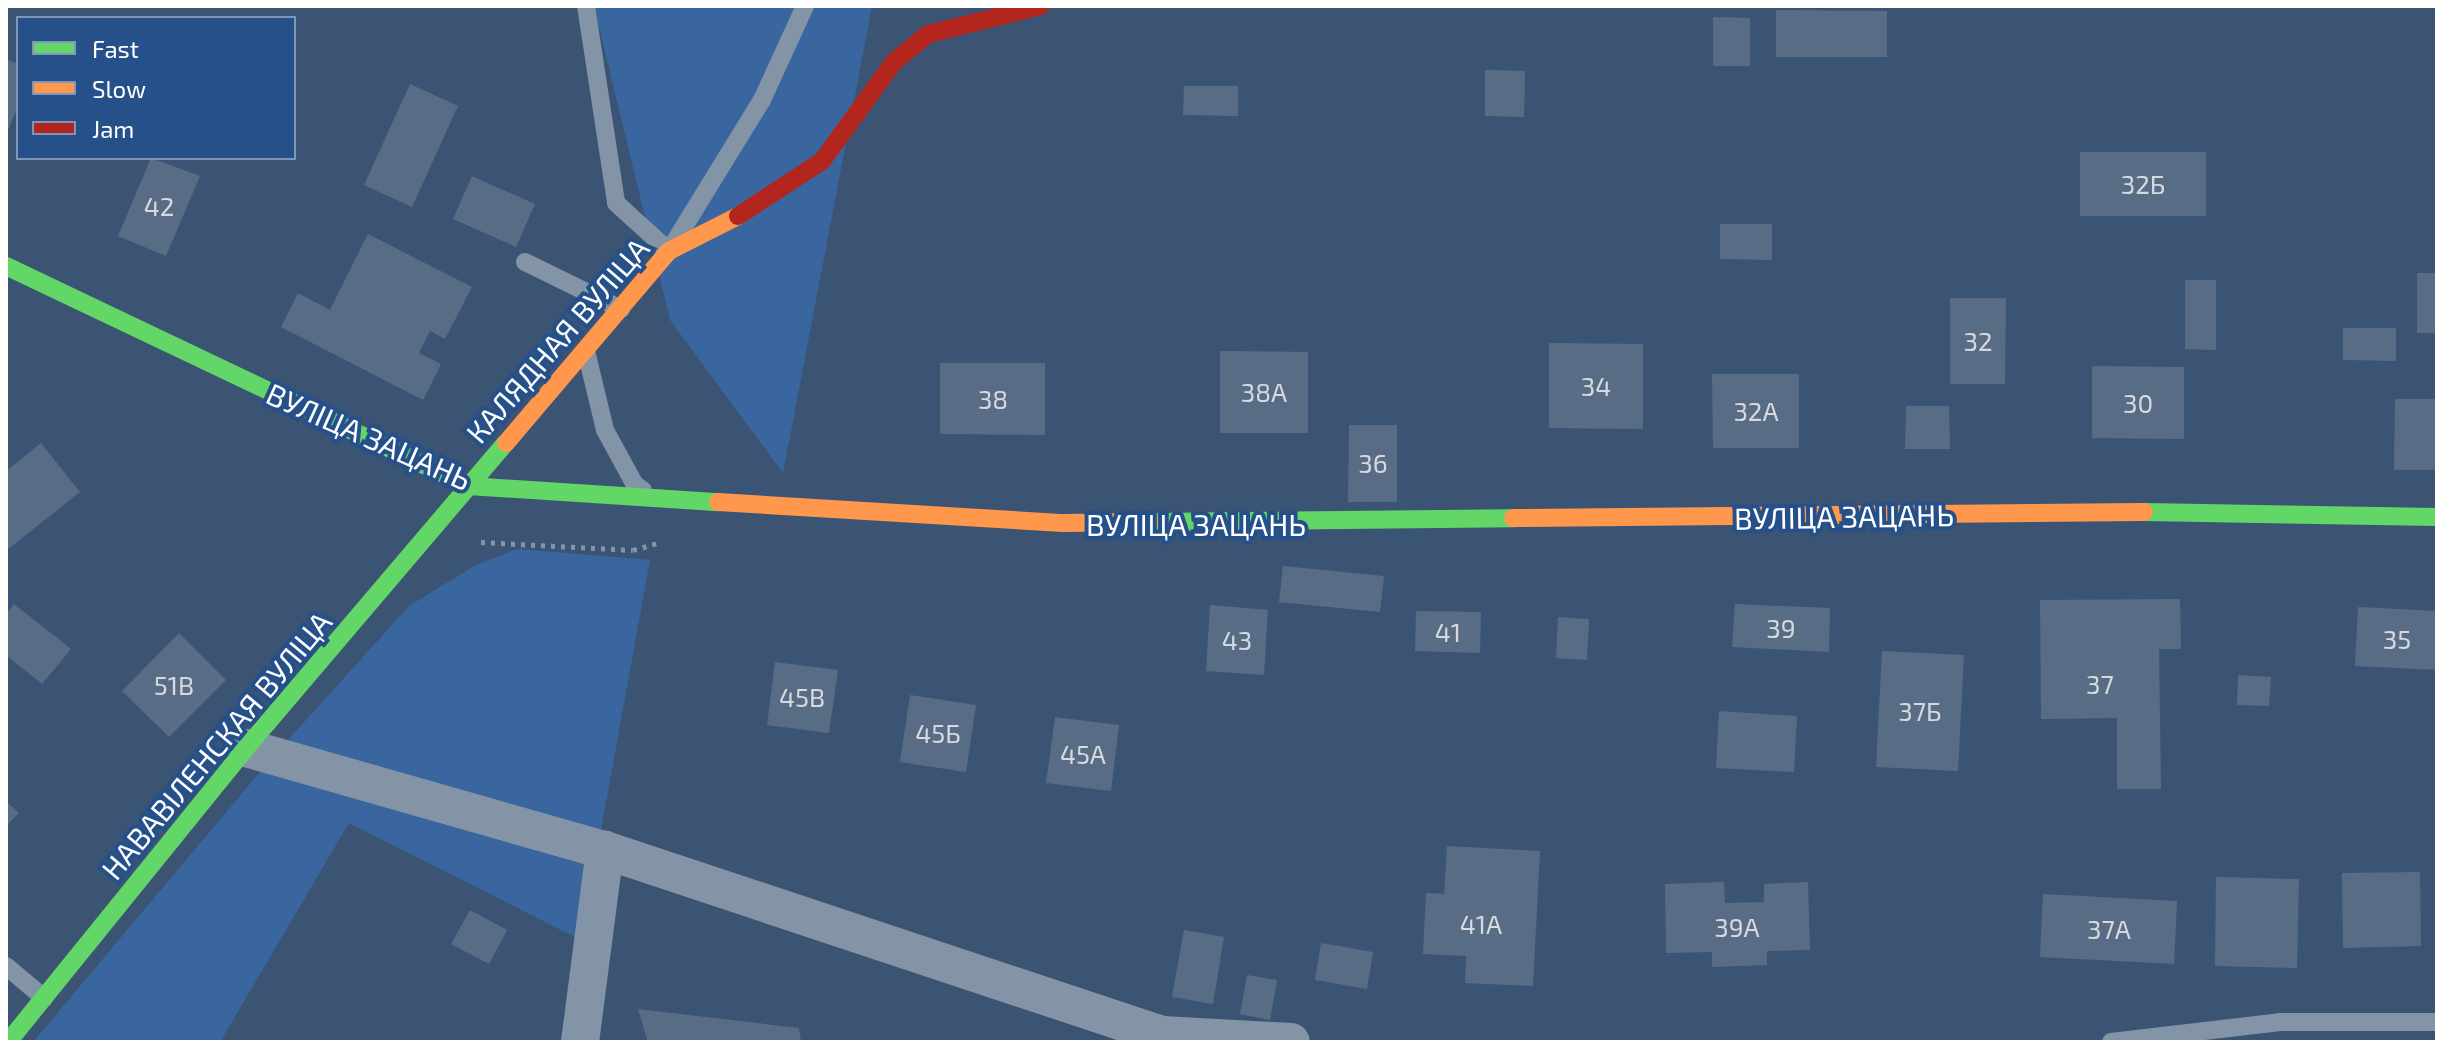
<!DOCTYPE html>
<meta charset="utf-8">
<style>
body{margin:0}
#map{position:relative;width:2443px;height:1048px;overflow:hidden;background:#3c5474;font-family:"Exo 2",sans-serif}
div>[style]{position:absolute}
.green>*{inset:0;background:#3a669f}
.building>*{inset:0;background:#596c85}
.path>*{height:5px;margin-top:-2.5px;transform-origin:0;background:repeating-linear-gradient(90deg,#8394a7 0 4px,transparent 0 10px)}
.lane>*{height:18px;margin:-9px;padding:0 9px;transform-origin:9px;border-radius:9px;background:#8394a7}
.street>*{height:38px;margin:-19px;padding:0 19px;transform-origin:19px;border-radius:19px;background:#8394a7}
.fast>*{height:18px;margin:-9px;padding:0 9px;transform-origin:9px;border-radius:9px;background:#63d668}
.slow>*{height:18px;margin:-9px;padding:0 9px;transform-origin:9px;border-radius:9px;background:#ff974d}
.jam>*{height:18px;margin:-9px;padding:0 9px;transform-origin:9px;border-radius:9px;background:#b3261e}
span{translate:-50% -50%;white-space:nowrap;text-align:center;line-height:1.15;-webkit-text-stroke:8px #26508a;paint-order:stroke}
.number-label{font-size:26px;color:#d6dae0}
.number-label span{-webkit-text-stroke-width:0}
.street-label{font-size:30px;color:#fff}
.frame{position:absolute;inset:0;border:8px solid #fff;pointer-events:none}
.legend{position:absolute;left:16px;top:16px;width:280px;height:144px;box-sizing:border-box;background:#26508a;border:2px solid #7d96b9;margin:0;padding:10px 14px;list-style:none;font-size:24px;color:#fff}
.legend li{display:flex;align-items:center;gap:16px;height:40px}
.legend b{width:40px;border:2px solid #7d96b9}
</style>
<div id="map">
<div class="green">
<i style="clip-path:polygon(594px 6px,872px 6px,783px 473px,670px 320px)"></i>
<i style="clip-path:polygon(517px 549px,650px 560px,581px 940px,349px 823px,220px 1042px,33px 1042px,270px 760px,409px 606px,476px 565px)"></i>
</div>
<div class="building">
<i style="clip-path:polygon(1776px 10px,1887px 11px,1887px 57px,1776px 57px)"></i>
<i style="clip-path:polygon(1713px 17px,1750px 18px,1750px 66px,1713px 66px)"></i>
<i style="clip-path:polygon(6px 59px,18px 64px,18px 106px,6px 135px)"></i>
<i style="clip-path:polygon(1485px 70px,1525px 71px,1524px 117px,1485px 116px)"></i>
<i style="clip-path:polygon(410px 84px,458px 106px,412px 207px,364px 185px)"></i>
<i style="clip-path:polygon(1184px 86px,1238px 86px,1238px 116px,1183px 115px)"></i>
<i style="clip-path:polygon(2080px 152px,2206px 152px,2206px 216px,2080px 216px)"></i>
<i style="clip-path:polygon(151px 158px,200px 176px,166px 256px,118px 236px)"></i>
<i style="clip-path:polygon(472px 176px,535px 204px,516px 247px,453px 219px)"></i>
<i style="clip-path:polygon(1720px 224px,1772px 224px,1772px 260px,1720px 259px)"></i>
<i style="clip-path:polygon(368px 234px,472px 287px,445px 339px,430px 331px,419px 353px,441px 364px,423px 400px,281px 327px,298px 293px,330px 310px)"></i>
<i style="clip-path:polygon(2417px 273px,2437px 273px,2437px 333px,2417px 333px)"></i>
<i style="clip-path:polygon(2185px 280px,2216px 280px,2216px 350px,2185px 349px)"></i>
<i style="clip-path:polygon(1950px 298px,2006px 298px,2005px 384px,1950px 384px)"></i>
<i style="clip-path:polygon(2343px 328px,2396px 328px,2396px 361px,2343px 360px)"></i>
<i style="clip-path:polygon(1549px 343px,1643px 344px,1643px 429px,1549px 428px)"></i>
<i style="clip-path:polygon(1220px 351px,1308px 352px,1308px 433px,1220px 433px)"></i>
<i style="clip-path:polygon(940px 363px,1045px 363px,1045px 435px,940px 434px)"></i>
<i style="clip-path:polygon(2092px 366px,2184px 367px,2184px 439px,2092px 438px)"></i>
<i style="clip-path:polygon(1712px 374px,1799px 374px,1799px 448px,1713px 448px)"></i>
<i style="clip-path:polygon(2395px 399px,2437px 399px,2437px 470px,2394px 470px)"></i>
<i style="clip-path:polygon(1906px 406px,1949px 406px,1950px 449px,1905px 449px)"></i>
<i style="clip-path:polygon(1349px 425px,1397px 425px,1397px 502px,1348px 502px)"></i>
<i style="clip-path:polygon(41px 443px,80px 492px,7px 550px,6px 471px)"></i>
<i style="clip-path:polygon(1283px 566px,1384px 576px,1380px 612px,1279px 602px)"></i>
<i style="clip-path:polygon(2180px 599px,2181px 649px,2159px 649px,2161px 789px,2117px 789px,2117px 718px,2041px 719px,2040px 600px)"></i>
<i style="clip-path:polygon(14px 604px,71px 649px,42px 684px,6px 655px,6px 614px)"></i>
<i style="clip-path:polygon(1735px 604px,1830px 608px,1829px 652px,1732px 647px)"></i>
<i style="clip-path:polygon(1210px 605px,1268px 610px,1264px 675px,1206px 671px)"></i>
<i style="clip-path:polygon(2358px 607px,2437px 611px,2437px 670px,2355px 666px)"></i>
<i style="clip-path:polygon(1416px 611px,1481px 612px,1480px 653px,1415px 651px)"></i>
<i style="clip-path:polygon(1558px 617px,1589px 619px,1587px 660px,1556px 658px)"></i>
<i style="clip-path:polygon(179px 633px,226px 680px,169px 737px,122px 691px)"></i>
<i style="clip-path:polygon(1882px 651px,1964px 655px,1958px 771px,1876px 767px)"></i>
<i style="clip-path:polygon(775px 662px,838px 670px,829px 733px,767px 725px)"></i>
<i style="clip-path:polygon(2238px 675px,2271px 677px,2269px 706px,2237px 705px)"></i>
<i style="clip-path:polygon(910px 695px,976px 705px,966px 772px,900px 762px)"></i>
<i style="clip-path:polygon(1719px 711px,1797px 716px,1794px 772px,1716px 768px)"></i>
<i style="clip-path:polygon(1055px 717px,1119px 725px,1111px 791px,1046px 783px)"></i>
<i style="clip-path:polygon(6px 801px,19px 813px,6px 826px)"></i>
<i style="clip-path:polygon(1447px 846px,1540px 851px,1533px 986px,1465px 983px,1466px 956px,1423px 954px,1426px 893px,1444px 894px)"></i>
<i style="clip-path:polygon(2420px 872px,2421px 946px,2343px 948px,2342px 873px)"></i>
<i style="clip-path:polygon(2216px 877px,2299px 879px,2297px 968px,2215px 966px)"></i>
<i style="clip-path:polygon(1724px 882px,1725px 903px,1764px 902px,1764px 884px,1808px 882px,1810px 950px,1767px 951px,1767px 965px,1712px 967px,1712px 952px,1666px 953px,1665px 884px)"></i>
<i style="clip-path:polygon(2043px 894px,2177px 901px,2174px 964px,2040px 957px)"></i>
<i style="clip-path:polygon(470px 910px,507px 930px,489px 964px,451px 944px)"></i>
<i style="clip-path:polygon(1184px 930px,1224px 937px,1213px 1004px,1172px 997px)"></i>
<i style="clip-path:polygon(1321px 943px,1373px 952px,1367px 989px,1315px 980px)"></i>
<i style="clip-path:polygon(1247px 975px,1277px 980px,1270px 1020px,1240px 1014px)"></i>
<i style="clip-path:polygon(638px 1009px,799px 1028px,801px 1042px,648px 1042px)"></i>
</div>
<div class="path">
<i style="left:481px;top:542px;width:152px;rotate:3deg"></i>
<i style="left:633px;top:550px;width:25px;rotate:-16deg"></i>
</div>
<div class="lane">
<i style="left:586px;top:6px;width:199px;rotate:81.3deg"></i>
<i style="left:616px;top:203px;width:72px;rotate:42.2deg"></i>
<i style="left:669px;top:251px;width:177px;rotate:-58.4deg"></i>
<i style="left:762px;top:100px;width:103px;rotate:-65.4deg"></i>
<i style="left:525px;top:262px;width:107px;rotate:26.1deg"></i>
<i style="left:587px;top:355px;width:77px;rotate:76.5deg"></i>
<i style="left:605px;top:430px;width:63px;rotate:61.4deg"></i>
<i style="left:635px;top:485px;width:9px;rotate:32deg"></i>
<i style="left:6px;top:966px;width:50px;rotate:40.1deg"></i>
<i style="left:2111px;top:1042px;width:170px;rotate:-6.7deg"></i>
<i style="left:2280px;top:1022px;width:157px"></i>
</div>
<div class="street">
<i style="left:246px;top:748px;width:373px;rotate:15.9deg"></i>
<i style="left:605px;top:850px;width:587px;rotate:18.37deg"></i>
<i style="left:1162px;top:1035px;width:129px;rotate:3.1deg"></i>
<i style="left:580px;top:1042px;width:194px;rotate:-82.6deg"></i>
</div>
<div class="fast">
<i style="left:6px;top:266px;width:512px;rotate:25.46deg"></i>
<i style="left:468px;top:486px;width:251px;rotate:3.7deg"></i>
<i style="left:2144px;top:512px;width:293px;rotate:1deg"></i>
<i style="left:1150px;top:522px;width:363px;rotate:-0.6deg"></i>
<i style="left:8px;top:1042px;width:378px;rotate:-51deg"></i>
<i style="left:246px;top:748px;width:401px;rotate:-49.6deg"></i>
</div>
<div class="slow">
<i style="left:506px;top:443px;width:252px;rotate:-49.7deg"></i>
<i style="left:669px;top:251px;width:77px;rotate:-26.9deg"></i>
<i style="left:718px;top:502px;width:346px;rotate:3.5deg"></i>
<i style="left:1063px;top:523px;width:87px;rotate:-0.7deg"></i>
<i style="left:1513px;top:518px;width:631px;rotate:-0.54deg"></i>
</div>
<div class="jam">
<i style="left:738px;top:216px;width:100px;rotate:-33.2deg"></i>
<i style="left:822px;top:161px;width:122px;rotate:-54deg"></i>
<i style="left:894px;top:62px;width:44px;rotate:-39.5deg"></i>
<i style="left:928px;top:34px;width:116px;rotate:-13.9deg"></i>
</div>
<div class="number-label">
<span style="left:2143px;top:184px">32Б</span>
<span style="left:159px;top:206px">42</span>
<span style="left:1978px;top:341px">32</span>
<span style="left:1596px;top:386px">34</span>
<span style="left:1264px;top:392px">38А</span>
<span style="left:993px;top:399px">38</span>
<span style="left:2138px;top:403px">30</span>
<span style="left:1756px;top:411px">32А</span>
<span style="left:1373px;top:463px">36</span>
<span style="left:1781px;top:628px">39</span>
<span style="left:1448px;top:632px">41</span>
<span style="left:2397px;top:639px">35</span>
<span style="left:1237px;top:640px">43</span>
<span style="left:2100px;top:684px">37</span>
<span style="left:174px;top:685px">51В</span>
<span style="left:802px;top:697px">45В</span>
<span style="left:1920px;top:711px">37Б</span>
<span style="left:938px;top:733px">45Б</span>
<span style="left:1083px;top:754px">45А</span>
<span style="left:1481px;top:924px">41А</span>
<span style="left:1737px;top:927px">39А</span>
<span style="left:2109px;top:929px">37А</span>
</div>
<div class="street-label">
<span style="left:557px;top:340px;rotate:-49deg">КАЛЯДНАЯ ВУЛІЦА</span>
<span style="left:369px;top:436px;rotate:24deg">ВУЛІЦА ЗАЦАНЬ</span>
<span style="left:1844px;top:516px;rotate:-1deg">ВУЛІЦА ЗАЦАНЬ</span>
<span style="left:1196px;top:524px">ВУЛІЦА ЗАЦАНЬ</span>
<span style="left:216px;top:745px;rotate:-50deg">НАВАВІЛЕНСКАЯ ВУЛІЦА</span>
</div>
<div class="frame"></div>
<ul class="legend">
<li><b style="height:10px;background:#63d668"></b>Fast</li>
<li><b style="height:10px;background:#ff974d"></b>Slow</li>
<li><b style="height:10px;background:#b3261e"></b>Jam</li>
</ul>
</div>
